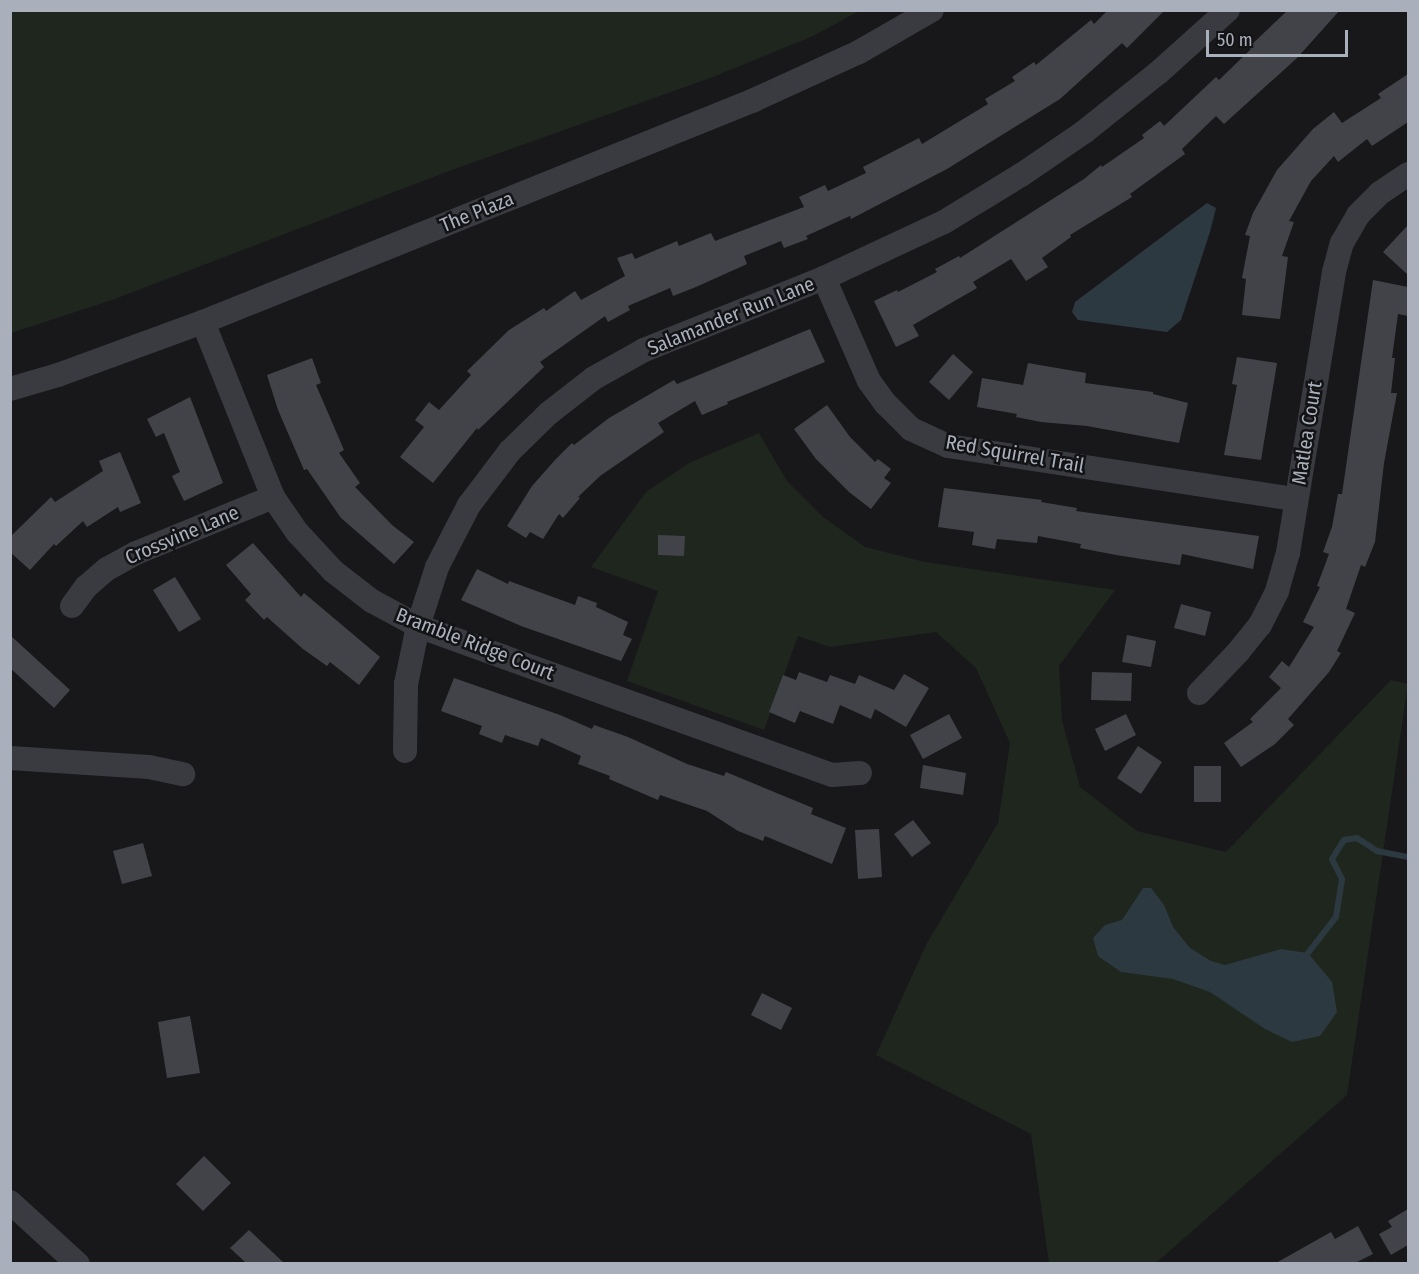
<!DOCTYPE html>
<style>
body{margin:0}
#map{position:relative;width:1419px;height:1274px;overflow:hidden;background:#18181b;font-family:"Fira Sans Condensed",sans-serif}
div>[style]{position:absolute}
.green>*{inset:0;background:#1e261e}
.water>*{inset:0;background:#2d3940}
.stream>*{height:6px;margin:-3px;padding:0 3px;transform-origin:3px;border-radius:3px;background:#2d3940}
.building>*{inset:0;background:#424348}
.minor>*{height:24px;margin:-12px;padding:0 12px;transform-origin:12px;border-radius:12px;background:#393b40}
span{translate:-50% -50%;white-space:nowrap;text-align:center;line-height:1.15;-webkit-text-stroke:5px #131316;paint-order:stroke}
.street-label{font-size:20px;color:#aab0bb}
.frame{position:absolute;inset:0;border:12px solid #aab0bb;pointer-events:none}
.scale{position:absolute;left:1206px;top:30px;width:142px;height:27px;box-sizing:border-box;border:3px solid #aab0bb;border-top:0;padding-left:8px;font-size:18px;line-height:21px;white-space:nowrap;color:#aab0bb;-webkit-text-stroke:4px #131316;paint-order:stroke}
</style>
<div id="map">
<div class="green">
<i style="clip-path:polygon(11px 10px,859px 10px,859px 11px,813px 36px,713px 77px,449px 171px,112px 300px,11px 333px)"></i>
<i style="clip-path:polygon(759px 433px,787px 481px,823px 517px,865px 547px,925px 562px,1115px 590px,1059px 666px,1062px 720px,1080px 787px,1137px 831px,1226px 852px,1391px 680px,1408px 684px,1347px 1095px,1156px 1263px,1049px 1263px,1031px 1134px,876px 1055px,926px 945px,998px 823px,1010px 743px,976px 668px,936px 632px,830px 647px,798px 636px,764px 730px,627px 681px,658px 591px,591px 567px,646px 492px,689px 463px)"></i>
</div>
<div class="water">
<i style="clip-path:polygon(1207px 203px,1216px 208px,1210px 232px,1181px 320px,1167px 332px,1078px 320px,1072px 312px,1075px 302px)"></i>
<i style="clip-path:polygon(1143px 888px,1151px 888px,1164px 905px,1173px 927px,1190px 948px,1211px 961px,1225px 965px,1281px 949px,1308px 953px,1332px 982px,1337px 1012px,1320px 1036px,1292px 1042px,1265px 1029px,1210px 992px,1173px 979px,1121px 972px,1098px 956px,1093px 938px,1105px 925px,1122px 920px)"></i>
</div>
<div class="stream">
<i style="left:1308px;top:953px;width:46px;rotate:-52.1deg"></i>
<i style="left:1336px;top:917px;width:38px;rotate:-81deg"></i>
<i style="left:1342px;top:879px;width:22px;rotate:-117deg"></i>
<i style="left:1332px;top:859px;width:22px;rotate:-58deg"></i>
<i style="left:1344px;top:840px;width:13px;rotate:-9deg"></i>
<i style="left:1357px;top:838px;width:24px;rotate:33deg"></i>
<i style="left:1377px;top:851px;width:32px;rotate:11deg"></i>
</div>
<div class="building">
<i style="clip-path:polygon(1108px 10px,1165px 10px,1127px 48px,1122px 43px,1060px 99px,947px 169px,851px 219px,850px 216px,806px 236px,808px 239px,784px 248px,781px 241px,744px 256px,747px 264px,696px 287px,673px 296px,670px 288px,628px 306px,630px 310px,608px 322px,605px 316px,540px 362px,544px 367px,478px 430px,477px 428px,433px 483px,400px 457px,424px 427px,415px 420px,429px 402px,439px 410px,471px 375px,467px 371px,509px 330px,544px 308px,546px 311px,575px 291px,581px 300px,625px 276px,617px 258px,632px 253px,635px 259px,677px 241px,679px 246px,711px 233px,715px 241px,804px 207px,799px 197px,825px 185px,828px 191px,866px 173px,863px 167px,919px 138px,922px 144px,988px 104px,985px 99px,1015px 81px,1012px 77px,1034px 62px,1036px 65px,1091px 20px,1094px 24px)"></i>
<i style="clip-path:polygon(1288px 10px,1340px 10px,1297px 58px,1224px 124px,1216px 116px,1182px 149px,1185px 154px,1130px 194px,1132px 197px,1070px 235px,1071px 237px,1042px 258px,1048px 267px,1026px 281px,1011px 259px,973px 282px,977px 288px,913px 325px,919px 336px,896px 347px,874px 301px,897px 290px,898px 292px,937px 272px,935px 269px,959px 256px,960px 258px,1084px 179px,1101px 165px,1102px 167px,1144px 138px,1142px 135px,1160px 121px,1164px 126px,1216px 77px,1219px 80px,1251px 49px,1249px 47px)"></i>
<i style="clip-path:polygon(1408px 74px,1408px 122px,1372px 146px,1367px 139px,1338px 162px,1334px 156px,1311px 181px,1289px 221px,1294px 222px,1282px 256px,1288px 257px,1280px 319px,1242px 315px,1246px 279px,1242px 278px,1250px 236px,1245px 235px,1253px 213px,1277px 170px,1313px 129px,1334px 112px,1342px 123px,1381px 98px,1378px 94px)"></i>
<i style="clip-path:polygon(1408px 225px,1408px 275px,1383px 252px)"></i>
<i style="clip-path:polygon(1373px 280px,1408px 287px,1408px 316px,1398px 314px,1392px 358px,1395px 358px,1391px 393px,1397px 393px,1384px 463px,1375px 542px,1365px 567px,1361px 565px,1346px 609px,1355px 613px,1337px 651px,1341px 653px,1329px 672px,1288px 719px,1294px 725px,1275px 744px,1241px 767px,1224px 743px,1253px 722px,1250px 719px,1281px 688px,1269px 677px,1282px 661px,1289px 667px,1314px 627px,1303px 622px,1320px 587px,1317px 586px,1329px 554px,1323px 552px,1332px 527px,1338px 494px,1342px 494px)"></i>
<i style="clip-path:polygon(810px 329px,825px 362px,727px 402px,728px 404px,702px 415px,695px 401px,658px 423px,664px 432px,600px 476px,578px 497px,580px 498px,563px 518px,559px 514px,543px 539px,530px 532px,526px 538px,507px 526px,532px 486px,555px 460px,572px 443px,574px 445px,609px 418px,674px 380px,677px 384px)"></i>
<i style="clip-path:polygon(953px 354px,973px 372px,949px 400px,929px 382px)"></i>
<i style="clip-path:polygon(1237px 357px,1277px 363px,1261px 460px,1224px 455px,1237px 385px,1232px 384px)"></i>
<i style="clip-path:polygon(312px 358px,321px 383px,316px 385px,344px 450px,339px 453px,360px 483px,355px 487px,392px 525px,414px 542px,394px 564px,341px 518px,307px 469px,304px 470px,278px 410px,267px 375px)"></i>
<i style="clip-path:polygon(1028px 363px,1086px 373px,1085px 383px,1153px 392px,1153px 394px,1188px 403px,1179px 443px,1087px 426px,1041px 422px,1016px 417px,1017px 414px,977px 407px,982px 378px,1023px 385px)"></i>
<i style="clip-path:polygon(190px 397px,223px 483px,184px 501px,172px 476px,180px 472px,164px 433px,156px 437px,147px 419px)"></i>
<i style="clip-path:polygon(827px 405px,850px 437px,875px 462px,878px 459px,891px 469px,884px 478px,891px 483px,871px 509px,849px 492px,816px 459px,794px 429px)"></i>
<i style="clip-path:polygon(120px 452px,141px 503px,120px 512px,118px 507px,87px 527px,83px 521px,56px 546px,54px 544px,30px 570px,10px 552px,10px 537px,51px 497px,55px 502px,103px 471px,99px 461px)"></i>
<i style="clip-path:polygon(944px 488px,1042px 500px,1041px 502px,1077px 508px,1076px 511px,1259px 536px,1253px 569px,1182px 554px,1180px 565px,1116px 555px,1080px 548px,1081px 544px,1038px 536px,1037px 543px,997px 539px,995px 549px,972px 545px,974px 532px,938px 527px)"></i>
<i style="clip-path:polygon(658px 535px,685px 536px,684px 556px,658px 555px)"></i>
<i style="clip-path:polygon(253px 543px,301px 597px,304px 593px,380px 657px,359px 685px,330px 662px,327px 666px,303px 649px,267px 617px,264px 620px,245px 600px,251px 594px,226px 565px)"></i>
<i style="clip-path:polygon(477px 569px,508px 584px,509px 581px,575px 605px,578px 596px,597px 603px,596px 607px,628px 622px,623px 635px,632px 639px,621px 661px,521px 626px,461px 600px)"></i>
<i style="clip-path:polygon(175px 577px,201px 619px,179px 632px,153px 590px)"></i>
<i style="clip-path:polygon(1181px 604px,1211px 612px,1205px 636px,1174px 628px)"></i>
<i style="clip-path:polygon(10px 635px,70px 690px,54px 708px,10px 668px)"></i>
<i style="clip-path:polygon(1127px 635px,1156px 641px,1151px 667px,1122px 662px)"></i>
<i style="clip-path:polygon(799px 672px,827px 682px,830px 675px,855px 684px,859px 675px,894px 690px,904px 674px,929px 688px,906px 727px,875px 709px,871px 719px,840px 705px,833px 724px,800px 711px,795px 723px,769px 712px,783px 675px,796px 680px)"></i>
<i style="clip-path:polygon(1092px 672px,1132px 673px,1131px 701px,1091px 700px)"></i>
<i style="clip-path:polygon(454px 678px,560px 715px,592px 729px,594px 725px,628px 737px,687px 764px,724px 776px,726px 772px,813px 808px,811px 814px,846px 828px,832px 864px,765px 836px,763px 841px,738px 831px,707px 811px,660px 795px,658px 800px,609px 779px,610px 776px,578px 764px,581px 756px,541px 738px,538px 746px,505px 735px,502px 743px,479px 734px,482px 726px,441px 711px)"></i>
<i style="clip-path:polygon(949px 714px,962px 738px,923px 759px,910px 735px)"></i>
<i style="clip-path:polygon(1126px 714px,1136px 735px,1105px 751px,1095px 729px)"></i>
<i style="clip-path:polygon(1138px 746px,1162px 762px,1141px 794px,1117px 778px)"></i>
<i style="clip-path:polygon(923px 765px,966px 773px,963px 795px,920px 788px)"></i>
<i style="clip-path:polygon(1194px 766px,1221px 766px,1221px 802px,1194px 802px)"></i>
<i style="clip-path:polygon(913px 820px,931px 843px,912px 857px,894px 834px)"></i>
<i style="clip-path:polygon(879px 829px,882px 877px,858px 879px,855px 830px)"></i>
<i style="clip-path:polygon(143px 843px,152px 876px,122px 884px,113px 851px)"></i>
<i style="clip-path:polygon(762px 993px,792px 1008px,781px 1030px,751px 1015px)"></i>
<i style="clip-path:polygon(190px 1016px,200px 1073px,167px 1078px,158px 1022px)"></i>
<i style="clip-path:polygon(204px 1156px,231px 1183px,203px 1211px,176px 1184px)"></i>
<i style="clip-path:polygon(1408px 1209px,1408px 1245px,1391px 1255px,1379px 1234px,1392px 1227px,1388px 1221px)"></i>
<i style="clip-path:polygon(1358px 1226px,1373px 1254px,1355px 1263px,1276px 1263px,1331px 1232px,1335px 1239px)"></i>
<i style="clip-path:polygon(249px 1230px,284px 1263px,246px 1263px,230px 1248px)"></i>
</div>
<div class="minor">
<i style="left:824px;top:278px;width:112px;rotate:66.4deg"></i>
<i style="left:869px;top:381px;width:29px;rotate:54deg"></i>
<i style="left:886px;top:404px;width:35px;rotate:45deg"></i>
<i style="left:911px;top:429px;width:41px;rotate:24.7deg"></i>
<i style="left:948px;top:446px;width:351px;rotate:8.7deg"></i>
<i style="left:203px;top:322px;width:188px;rotate:68.2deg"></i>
<i style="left:273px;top:497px;width:42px;rotate:55.6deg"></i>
<i style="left:297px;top:532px;width:53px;rotate:47.3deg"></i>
<i style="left:333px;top:571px;width:49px;rotate:37.6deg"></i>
<i style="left:372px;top:601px;width:52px;rotate:28.5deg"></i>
<i style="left:418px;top:626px;width:440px;rotate:19.8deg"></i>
<i style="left:832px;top:775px;width:28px;rotate:-4deg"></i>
<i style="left:10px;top:389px;width:50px;rotate:-16.3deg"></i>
<i style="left:58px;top:375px;width:154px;rotate:-20.1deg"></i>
<i style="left:203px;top:322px;width:592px;rotate:-21.93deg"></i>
<i style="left:752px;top:101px;width:118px;rotate:-24.6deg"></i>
<i style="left:859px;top:52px;width:84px;rotate:-29.9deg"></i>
<i style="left:72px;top:606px;width:24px;rotate:-54deg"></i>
<i style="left:86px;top:587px;width:28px;rotate:-41deg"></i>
<i style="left:107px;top:569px;width:33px;rotate:-29deg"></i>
<i style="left:136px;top:553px;width:148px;rotate:-22.2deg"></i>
<i style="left:1199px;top:693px;width:57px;rotate:-46.4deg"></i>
<i style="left:1238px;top:652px;width:35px;rotate:-51deg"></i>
<i style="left:1260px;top:625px;width:38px;rotate:-63deg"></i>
<i style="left:1277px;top:591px;width:40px;rotate:-74deg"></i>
<i style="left:1288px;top:553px;width:285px;rotate:-80.7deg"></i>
<i style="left:1334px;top:272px;width:30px;rotate:-75deg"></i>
<i style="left:1342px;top:243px;width:32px;rotate:-60deg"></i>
<i style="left:1358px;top:215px;width:31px;rotate:-45deg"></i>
<i style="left:1380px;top:193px;width:34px;rotate:-34deg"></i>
<i style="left:405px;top:751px;width:67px;rotate:-89.1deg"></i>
<i style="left:406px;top:684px;width:59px;rotate:-78.3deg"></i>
<i style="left:418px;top:626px;width:62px;rotate:-72.1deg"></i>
<i style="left:437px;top:567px;width:70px;rotate:-62.7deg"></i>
<i style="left:469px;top:505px;width:68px;rotate:-52.8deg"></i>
<i style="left:510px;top:451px;width:54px;rotate:-44.3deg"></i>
<i style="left:549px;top:413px;width:57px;rotate:-37.9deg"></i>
<i style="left:594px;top:378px;width:57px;rotate:-29.2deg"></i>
<i style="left:644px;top:350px;width:194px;rotate:-21.8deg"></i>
<i style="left:824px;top:278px;width:132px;rotate:-25deg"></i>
<i style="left:944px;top:222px;width:90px;rotate:-31.4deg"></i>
<i style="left:1021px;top:175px;width:76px;rotate:-34.3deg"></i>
<i style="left:1084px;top:132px;width:95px;rotate:-38.6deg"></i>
<i style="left:1158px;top:73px;width:94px;rotate:-42deg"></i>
<i style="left:10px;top:758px;width:139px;rotate:3.7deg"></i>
<i style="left:149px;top:767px;width:35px;rotate:12deg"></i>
<i style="left:10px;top:1202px;width:92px;rotate:42.4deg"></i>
</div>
<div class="street-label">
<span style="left:477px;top:212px;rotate:-22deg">The Plaza</span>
<span style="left:731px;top:316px;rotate:-22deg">Salamander Run Lane</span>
<span style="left:1307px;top:433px;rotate:-81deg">Matlea Court</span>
<span style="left:1015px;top:454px;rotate:10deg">Red Squirrel Trail</span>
<span style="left:182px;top:535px;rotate:-23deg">Crossvine Lane</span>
<span style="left:475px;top:644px;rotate:21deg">Bramble Ridge Court</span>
</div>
<div class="frame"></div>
<div class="scale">50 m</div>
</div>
